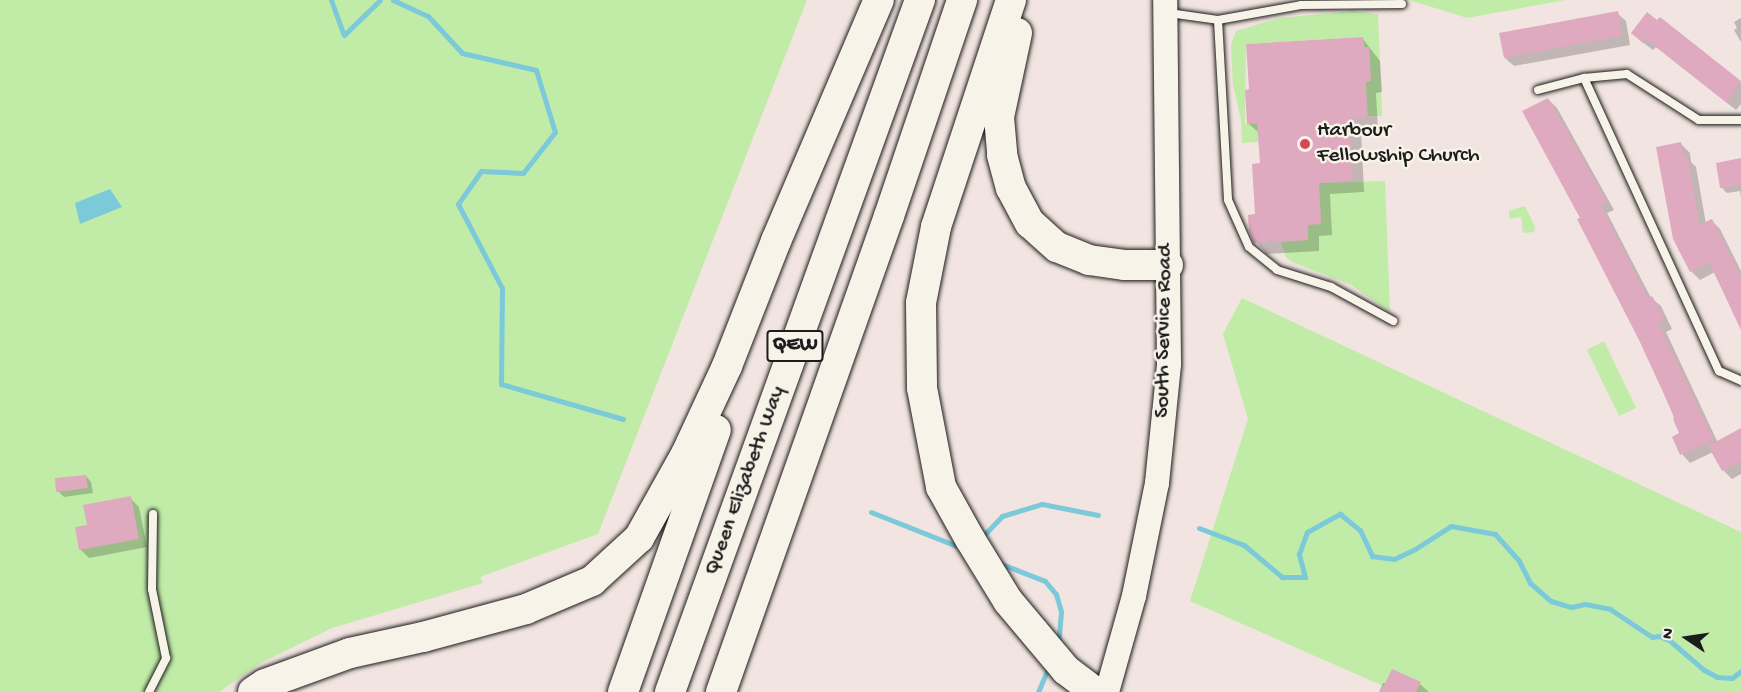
<!DOCTYPE html>
<style>
body{margin:0}
#map{position:relative;width:1741px;height:692px;overflow:hidden;background:#f2e4e0;font-family:"Gochi Hand",sans-serif}
div>[style]{position:absolute}
.green>*{inset:0;background:#c1eca8}
.water>*{inset:0;background:#7cc9da}
.shadow>*{inset:0;background:#0003}
.stream>*{height:5px;margin:-2.5px;padding:0 2.5px;transform-origin:2.5px;border-radius:2.5px;background:#7cc9da}
.building>*{inset:0;background:#dfa9bf}
.roads{filter:drop-shadow(0 0 2px #1c1c1c) drop-shadow(0 0 2px #1c1c1c)}
.service>*{height:8px;margin:-4px;padding:0 4px;transform-origin:4px;border-radius:4px;background:#f7f3e8}
.secondary>*{height:24px;margin:-12px;padding:0 12px;transform-origin:12px;border-radius:12px;background:#f7f3e8}
.motorway>*{height:30px;margin:-15px;padding:0 15px;transform-origin:15px;border-radius:15px;background:#f7f3e8}
.dots>*{width:16px;height:16px;translate:-50% -50%;box-sizing:border-box;border:3px solid #f7f3e8;border-radius:50%}
span{translate:-50% -50%;white-space:nowrap;text-align:center;line-height:1.15;-webkit-text-stroke:5px #f7f3e8;paint-order:stroke}
.shield-label span{padding:2px 4px;background:#f7f3e8;border:2px solid;border-radius:4px;-webkit-text-stroke-width:0}
.shield-label{font-size:21px;color:#1c1c1c;font-weight:700}
.poi-label{font-size:22px;color:#1c1c1c}
.left{translate:0 -50%;text-align:left}
.street-label{font-size:22px;color:#1c1c1c}
.north{position:absolute;left:1657px;top:608px;width:60px;height:60px;-webkit-text-stroke:4px #f7f3e8;paint-order:stroke;rotate:283deg;font-size:16px;font-weight:700;line-height:24px;text-align:center;color:#1c1c1c}
.north::after{content:'';display:block;margin:auto;width:21px;height:27px;background:#1c1c1c;clip-path:polygon(50% 0,100% 100%,50% 72%,0 100%)}
</style>
<div id="map">
<div class="green">
<i style="clip-path:polygon(0 0,807px 0,598px 534px,480px 577px,483px 583px,332px 628px,261px 663px,219px 692px,0 692px)"></i>
<i style="clip-path:polygon(1409px 0,1565px 0,1467px 18px)"></i>
<i style="clip-path:polygon(1353px 11px,1378px 14px,1382px 116px,1368px 116px,1366px 82px,1371px 81px,1369px 47px,1364px 47px,1363px 37px,1246px 44px,1245px 124px,1258px 124px,1258px 142px,1242px 143px,1241px 120px,1233px 85px,1231px 45px,1236px 31px,1280px 18px)"></i>
<i style="clip-path:polygon(1385px 181px,1390px 312px,1351px 285px,1292px 262px,1286px 257px,1281px 242px,1308px 240px,1308px 224px,1321px 224px,1319px 183px)"></i>
<i style="clip-path:polygon(1525px 206px,1535px 227px,1534px 232px,1523px 233px,1521px 217px,1509px 219px,1509px 211px)"></i>
<i style="clip-path:polygon(1242px 298px,1741px 532px,1741px 692px,1397px 692px,1190px 601px,1248px 419px,1223px 334px)"></i>
<i style="clip-path:polygon(1604px 341px,1636px 408px,1619px 416px,1587px 350px)"></i>
</div>
<div class="water">
<i style="clip-path:polygon(110px 189px,122px 207px,80px 224px,75px 203px)"></i>
</div>
<div class="shadow">
<i style="clip-path:polygon(1617px 13px,1626px 21px,1630px 45px,1514px 66px,1505px 58px)"></i>
<i style="clip-path:polygon(1741px 18px,1741px 42px,1734px 30px,1737px 28px,1734px 22px)"></i>
<i style="clip-path:polygon(1660px 19px,1741px 83px,1741px 104px,1736px 110px,1656px 47px,1653px 50px,1641px 41px)"></i>
<i style="clip-path:polygon(1363px 39px,1380px 61px,1382px 92px,1376px 93px,1378px 129px,1361px 130px,1364px 192px,1330px 194px,1332px 235px,1319px 236px,1319px 251px,1267px 254px,1256px 242px,1261px 165px,1260px 134px,1248px 123px)"></i>
<i style="clip-path:polygon(1548px 99px,1557px 108px,1614px 210px,1607px 213px,1651px 298px,1661px 306px,1672px 329px,1666px 332px,1718px 443px,1741px 431px,1741px 474px,1732px 479px,1723px 470px,1713px 452px,1690px 463px,1682px 454px,1681px 434px,1641px 339px,1582px 218px)"></i>
<i style="clip-path:polygon(1681px 144px,1690px 153px,1691px 162px,1696px 167px,1706px 224px,1712px 221px,1720px 229px,1741px 271px,1741px 326px,1715px 272px,1700px 280px,1691px 271px)"></i>
<i style="clip-path:polygon(1741px 159px,1741px 198px,1740px 191px,1727px 193px,1721px 187px)"></i>
<i style="clip-path:polygon(86px 476px,91px 482px,93px 493px,64px 497px,58px 491px)"></i>
<i style="clip-path:polygon(130px 498px,139px 507px,147px 547px,89px 558px,80px 549px,89px 526px)"></i>
<i style="clip-path:polygon(1383px 683px,1420px 684px,1429px 692px,1379px 692px)"></i>
</div>
<div class="stream">
<i style="left:331px;top:0;width:37px;rotate:70deg"></i>
<i style="left:344px;top:35px;width:50px;rotate:-44.2deg"></i>
<i style="left:393px;top:0;width:38px;rotate:25deg"></i>
<i style="left:428px;top:16px;width:50px;rotate:47.4deg"></i>
<i style="left:462px;top:53px;width:76px;rotate:12.9deg"></i>
<i style="left:536px;top:70px;width:65px;rotate:73deg"></i>
<i style="left:555px;top:132px;width:52px;rotate:128deg"></i>
<i style="left:523px;top:173px;width:42px;rotate:-177.3deg"></i>
<i style="left:481px;top:171px;width:40px;rotate:124.9deg"></i>
<i style="left:458px;top:204px;width:95px;rotate:62.4deg"></i>
<i style="left:502px;top:288px;width:96px;rotate:90.6deg"></i>
<i style="left:501px;top:384px;width:127px;rotate:16deg"></i>
<i style="left:871px;top:512px;width:98px;rotate:21.6deg"></i>
<i style="left:1199px;top:528px;width:48px;rotate:20.7deg"></i>
<i style="left:1244px;top:545px;width:50px;rotate:40.1deg"></i>
<i style="left:1282px;top:577px;width:23px"></i>
<i style="left:1305px;top:577px;width:24px;rotate:-105deg"></i>
<i style="left:1299px;top:554px;width:23px;rotate:-70deg"></i>
<i style="left:1307px;top:532px;width:38px;rotate:-29deg"></i>
<i style="left:1340px;top:514px;width:26px;rotate:39deg"></i>
<i style="left:1360px;top:530px;width:29px;rotate:65deg"></i>
<i style="left:1372px;top:556px;width:22px;rotate:8deg"></i>
<i style="left:1394px;top:559px;width:23px;rotate:-25deg"></i>
<i style="left:1415px;top:549px;width:43px;rotate:-32.6deg"></i>
<i style="left:1451px;top:526px;width:45px;rotate:10.3deg"></i>
<i style="left:1495px;top:534px;width:36px;rotate:48deg"></i>
<i style="left:1519px;top:561px;width:25px;rotate:63deg"></i>
<i style="left:1530px;top:583px;width:28px;rotate:41deg"></i>
<i style="left:1551px;top:601px;width:21px;rotate:17deg"></i>
<i style="left:1571px;top:607px;width:14px;rotate:-12deg"></i>
<i style="left:1585px;top:604px;width:25px;rotate:11deg"></i>
<i style="left:1610px;top:609px;width:50px;rotate:33.7deg"></i>
<i style="left:1652px;top:637px;width:7px;rotate:-8deg"></i>
<i style="left:1659px;top:636px;width:11px;rotate:22deg"></i>
<i style="left:1669px;top:640px;width:46px;rotate:40.6deg"></i>
<i style="left:1704px;top:670px;width:15px;rotate:28deg"></i>
<i style="left:1717px;top:677px;width:15px;rotate:4deg"></i>
<i style="left:1732px;top:678px;width:11px;rotate:-38deg"></i>
<i style="left:980px;top:539px;width:32px;rotate:-46deg"></i>
<i style="left:1002px;top:516px;width:42px;rotate:-16.7deg"></i>
<i style="left:1042px;top:504px;width:57px;rotate:11.1deg"></i>
<i style="left:999px;top:563px;width:49px;rotate:21.4deg"></i>
<i style="left:1045px;top:581px;width:17px;rotate:50deg"></i>
<i style="left:1056px;top:594px;width:19px;rotate:74deg"></i>
<i style="left:1061px;top:612px;width:34px;rotate:95deg"></i>
<i style="left:1038px;top:692px;width:28px;rotate:-67deg"></i>
</div>
<div class="building">
<i style="clip-path:polygon(1618px 11px,1622px 36px,1504px 58px,1499px 33px)"></i>
<i style="clip-path:polygon(1647px 12px,1657px 20px,1660px 17px,1741px 81px,1727px 103px,1646px 39px,1643px 43px,1631px 33px)"></i>
<i style="clip-path:polygon(1363px 37px,1364px 47px,1369px 47px,1371px 81px,1365px 82px,1367px 118px,1350px 119px,1353px 181px,1319px 183px,1321px 224px,1308px 225px,1308px 240px,1254px 243px,1249px 231px,1248px 215px,1255px 214px,1252px 164px,1260px 163px,1257px 123px,1247px 124px,1245px 90px,1249px 89px,1246px 44px)"></i>
<i style="clip-path:polygon(1548px 98px,1607px 201px,1600px 204px,1648px 298px,1652px 296px,1665px 320px,1658px 323px,1714px 440px,1680px 455px,1672px 437px,1679px 433px,1673px 419px,1675px 418px,1639px 340px,1577px 219px,1580px 218px,1522px 111px)"></i>
<i style="clip-path:polygon(1681px 142px,1684px 158px,1688px 157px,1699px 225px,1712px 219px,1741px 277px,1741px 330px,1709px 262px,1690px 272px,1673px 239px,1656px 147px)"></i>
<i style="clip-path:polygon(1741px 158px,1741px 185px,1720px 188px,1716px 163px)"></i>
<i style="clip-path:polygon(1741px 428px,1741px 461px,1722px 471px,1708px 446px)"></i>
<i style="clip-path:polygon(86px 475px,88px 488px,56px 492px,55px 478px)"></i>
<i style="clip-path:polygon(131px 496px,139px 539px,79px 550px,75px 527px,87px 525px,83px 505px)"></i>
<i style="clip-path:polygon(1392px 669px,1421px 682px,1416px 692px,1381px 692px)"></i>
</div>
<div class="roads">
<div class="service">
<i style="left:1169px;top:13px;width:49px;rotate:8.1deg"></i>
<i style="left:1218px;top:20px;width:84px;rotate:-10.2deg"></i>
<i style="left:1301px;top:5px;width:101px;rotate:-0.6deg"></i>
<i style="left:1218px;top:20px;width:180px;rotate:86.8deg"></i>
<i style="left:1228px;top:200px;width:51px;rotate:65.9deg"></i>
<i style="left:1249px;top:247px;width:36px;rotate:39deg"></i>
<i style="left:1277px;top:270px;width:57px;rotate:17.5deg"></i>
<i style="left:1331px;top:287px;width:71px;rotate:28.7deg"></i>
<i style="left:1584px;top:78px;width:323px;rotate:65.3deg"></i>
<i style="left:1719px;top:371px;width:24px;rotate:24deg"></i>
<i style="left:1538px;top:90px;width:48px;rotate:-14.6deg"></i>
<i style="left:1584px;top:78px;width:43px;rotate:-5.3deg"></i>
<i style="left:1627px;top:74px;width:85px;rotate:32.6deg"></i>
<i style="left:1699px;top:120px;width:42px"></i>
<i style="left:149px;top:692px;width:38px;rotate:-63deg"></i>
<i style="left:166px;top:658px;width:70px;rotate:-101.5deg"></i>
<i style="left:152px;top:589px;width:75px;rotate:-89.2deg"></i>
</div>
<div class="secondary">
<i style="left:1107px;top:692px;width:100px;rotate:-74.3deg"></i>
<i style="left:1134px;top:596px;width:115px;rotate:-78.5deg"></i>
<i style="left:1157px;top:483px;width:120px;rotate:-84.2deg"></i>
<i style="left:1169px;top:364px;width:364px;rotate:-90.6deg"></i>
</div>
<div class="motorway">
<i style="left:1011px;top:0;width:239px;rotate:108.3deg"></i>
<i style="left:936px;top:227px;width:77px;rotate:101.2deg"></i>
<i style="left:921px;top:303px;width:85px;rotate:89.3deg"></i>
<i style="left:922px;top:388px;width:101px;rotate:79.1deg"></i>
<i style="left:941px;top:487px;width:60px;rotate:60.9deg"></i>
<i style="left:970px;top:539px;width:73px;rotate:58.5deg"></i>
<i style="left:1008px;top:601px;width:90px;rotate:50deg"></i>
<i style="left:1066px;top:670px;width:36px;rotate:37deg"></i>
<i style="left:1017px;top:33px;width:86px;rotate:102.1deg"></i>
<i style="left:999px;top:117px;width:38px;rotate:85deg"></i>
<i style="left:1002px;top:155px;width:34px;rotate:75deg"></i>
<i style="left:1011px;top:188px;width:40px;rotate:62deg"></i>
<i style="left:1030px;top:223px;width:36px;rotate:42deg"></i>
<i style="left:1057px;top:247px;width:35px;rotate:22deg"></i>
<i style="left:1089px;top:260px;width:35px;rotate:8deg"></i>
<i style="left:1124px;top:265px;width:44px"></i>
<i style="left:253px;top:692px;width:14px;rotate:-34deg"></i>
<i style="left:265px;top:684px;width:90px;rotate:-20deg"></i>
<i style="left:350px;top:653px;width:75px;rotate:-12.4deg"></i>
<i style="left:423px;top:637px;width:107px;rotate:-15.2deg"></i>
<i style="left:526px;top:609px;width:72px;rotate:-23deg"></i>
<i style="left:592px;top:581px;width:64px;rotate:-42.5deg"></i>
<i style="left:639px;top:538px;width:96px;rotate:-60.8deg"></i>
<i style="left:686px;top:454px;width:97px;rotate:-65deg"></i>
<i style="left:727px;top:366px;width:134px;rotate:-68.6deg"></i>
<i style="left:776px;top:241px;width:262px;rotate:-66.9deg"></i>
<i style="left:623px;top:692px;width:278px;rotate:-70.5deg"></i>
<i style="left:670px;top:692px;width:736px;rotate:-70.14deg"></i>
<i style="left:721px;top:692px;width:505px;rotate:-70.56deg"></i>
<i style="left:889px;top:216px;width:228px;rotate:-71.3deg"></i>
</div>
</div>
<div class="dots">
<i style="left:1305px;top:144px;background:#d1495b"></i>
</div>
<div class="shield-label">
<span style="left:795px;top:346px">QEW</span>
</div>
<div class="poi-label">
<span class="left" style="left:1317px;top:144px">Harbour<br>Fellowship Church</span>
</div>
<div class="street-label">
<span style="left:1165px;top:331px;rotate:-89deg">South Service Road</span>
<span style="left:746px;top:481px;rotate:-70deg">Queen Elizabeth Way</span>
</div>
<div class="north">N</div>
</div>
